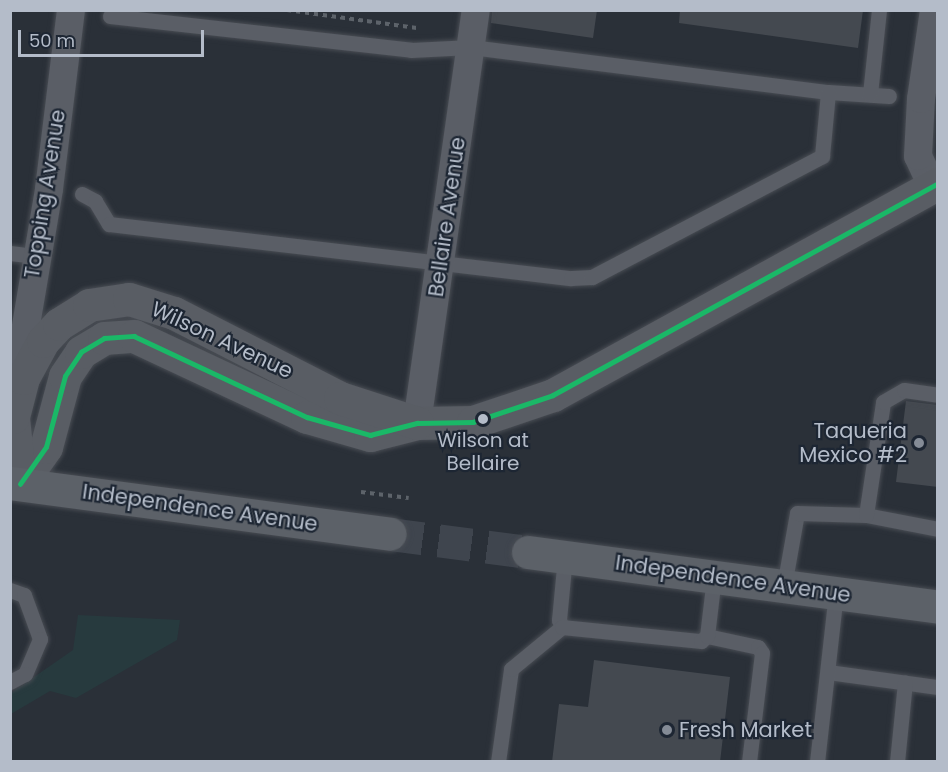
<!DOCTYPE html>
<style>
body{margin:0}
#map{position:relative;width:948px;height:772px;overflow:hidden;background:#2a3038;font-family:Poppins,sans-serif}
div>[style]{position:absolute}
.green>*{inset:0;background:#273a3e}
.building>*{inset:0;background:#444950}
.primary-tunnel>*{height:33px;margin-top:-16.5px;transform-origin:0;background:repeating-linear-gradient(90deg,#3f454e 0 33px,transparent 0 49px)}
.path>*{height:4px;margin-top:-2px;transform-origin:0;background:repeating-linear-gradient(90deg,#5d636a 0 4.5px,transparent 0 9px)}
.roads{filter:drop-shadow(0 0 2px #484c53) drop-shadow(0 0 2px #484c53)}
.lane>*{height:15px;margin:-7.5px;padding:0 7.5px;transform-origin:7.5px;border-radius:7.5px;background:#5a5e66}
.street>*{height:28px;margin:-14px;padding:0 14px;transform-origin:14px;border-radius:14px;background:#5a5e66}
.secondary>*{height:33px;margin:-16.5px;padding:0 16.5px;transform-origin:16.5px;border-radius:16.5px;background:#595d64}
.primary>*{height:33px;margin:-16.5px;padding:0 16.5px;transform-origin:16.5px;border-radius:16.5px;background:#5c6168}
.bus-1>*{height:4.5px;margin:-2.25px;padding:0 2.25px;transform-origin:2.25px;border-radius:2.25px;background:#1ab867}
.dots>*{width:16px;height:16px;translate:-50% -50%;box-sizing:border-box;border:3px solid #1d2633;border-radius:50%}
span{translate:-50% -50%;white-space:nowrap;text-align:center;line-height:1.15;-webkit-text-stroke:4.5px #1d2633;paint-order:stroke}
.bus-label{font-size:20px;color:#b4bcc9}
.street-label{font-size:21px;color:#b4bcc9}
.poi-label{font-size:21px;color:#b4bcc9}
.right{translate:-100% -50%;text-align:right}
.left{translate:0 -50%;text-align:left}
.frame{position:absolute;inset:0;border:12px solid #b4bcc9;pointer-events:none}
.scale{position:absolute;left:18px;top:30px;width:186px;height:27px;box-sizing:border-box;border:3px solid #b4bcc9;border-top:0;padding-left:8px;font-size:18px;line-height:21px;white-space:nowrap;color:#b4bcc9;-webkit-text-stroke:4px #1d2633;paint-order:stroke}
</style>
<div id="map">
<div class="green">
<i style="clip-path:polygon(78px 615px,180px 620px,177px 640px,76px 698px,50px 691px,11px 714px,11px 693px,73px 650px)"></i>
</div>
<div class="building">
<i style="clip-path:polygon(492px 10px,597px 10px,593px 38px,491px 23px)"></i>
<i style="clip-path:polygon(680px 10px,863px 10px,858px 48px,679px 23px)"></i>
<i style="clip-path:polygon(906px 401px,938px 405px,938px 487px,896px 482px)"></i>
<i style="clip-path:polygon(594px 660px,730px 677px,720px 762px,552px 762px,559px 704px,588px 707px)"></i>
</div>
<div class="primary-tunnel">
<i style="left:390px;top:534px;width:139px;rotate:7.4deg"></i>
</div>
<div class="path">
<i style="left:287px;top:10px;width:131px;rotate:7.9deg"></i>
<i style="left:361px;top:492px;width:48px;rotate:7.1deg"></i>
</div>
<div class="roads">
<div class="lane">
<i style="left:110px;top:16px;width:303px;rotate:6.4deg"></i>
<i style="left:411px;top:50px;width:60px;rotate:-2.9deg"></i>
<i style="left:471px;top:47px;width:360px;rotate:7.2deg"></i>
<i style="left:828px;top:92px;width:61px;rotate:3.8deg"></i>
<i style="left:870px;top:94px;width:84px;rotate:-83.9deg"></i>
<i style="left:82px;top:194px;width:15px;rotate:28deg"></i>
<i style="left:95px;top:201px;width:27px;rotate:59deg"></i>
<i style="left:109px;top:224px;width:465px;rotate:6.7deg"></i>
<i style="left:571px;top:278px;width:21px;rotate:-3deg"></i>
<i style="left:592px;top:277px;width:260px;rotate:-27.7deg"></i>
<i style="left:822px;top:156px;width:64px;rotate:-84.6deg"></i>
<i style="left:10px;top:253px;width:26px;rotate:7deg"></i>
<i style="left:866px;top:515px;width:73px;rotate:11deg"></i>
<i style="left:784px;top:586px;width:74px;rotate:-79.9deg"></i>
<i style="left:797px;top:513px;width:69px;rotate:1.7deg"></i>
<i style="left:866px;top:515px;width:114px;rotate:-81.4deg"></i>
<i style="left:883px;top:402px;width:24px;rotate:-30deg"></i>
<i style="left:904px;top:390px;width:34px;rotate:8deg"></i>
<i style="left:10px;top:590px;width:15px;rotate:20deg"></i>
<i style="left:24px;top:595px;width:47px;rotate:70deg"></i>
<i style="left:40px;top:639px;width:38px;rotate:113deg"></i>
<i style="left:25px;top:674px;width:17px;rotate:152deg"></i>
<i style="left:562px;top:627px;width:8px;rotate:-113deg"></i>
<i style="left:559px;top:620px;width:63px;rotate:-84.6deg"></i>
<i style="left:707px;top:636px;width:52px;rotate:12.2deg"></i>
<i style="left:758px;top:647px;width:7px;rotate:56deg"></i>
<i style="left:762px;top:653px;width:110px;rotate:96.8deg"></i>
<i style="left:828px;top:672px;width:111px;rotate:7.8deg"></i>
<i style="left:498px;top:762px;width:94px;rotate:-82deg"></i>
<i style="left:511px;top:669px;width:66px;rotate:-39.5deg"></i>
<i style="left:562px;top:627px;width:140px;rotate:5.8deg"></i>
<i style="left:701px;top:641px;width:8px;rotate:-40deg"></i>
<i style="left:707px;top:636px;width:59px;rotate:-83.2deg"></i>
<i style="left:817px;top:762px;width:170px;rotate:-83.6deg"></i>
<i style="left:897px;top:762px;width:80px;rotate:-84.3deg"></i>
</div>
<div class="street">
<i style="left:932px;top:186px;width:33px;rotate:-115deg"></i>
<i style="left:918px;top:156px;width:57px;rotate:-87deg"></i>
<i style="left:921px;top:99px;width:90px;rotate:-81.7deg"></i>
<i style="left:23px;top:378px;width:29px;rotate:-92deg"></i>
<i style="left:22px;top:349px;width:162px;rotate:-80.4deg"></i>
<i style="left:49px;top:189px;width:180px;rotate:-83deg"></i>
<i style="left:417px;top:423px;width:417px;rotate:-81.9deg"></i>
</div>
<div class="secondary">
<i style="left:20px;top:484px;width:45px;rotate:-54.9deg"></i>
<i style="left:46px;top:447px;width:73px;rotate:-75deg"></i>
<i style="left:65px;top:376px;width:29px;rotate:-56deg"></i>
<i style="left:81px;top:352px;width:27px;rotate:-31deg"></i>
<i style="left:104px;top:338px;width:30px;rotate:-4deg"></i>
<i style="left:134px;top:336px;width:191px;rotate:25.1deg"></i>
<i style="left:307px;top:417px;width:66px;rotate:15.9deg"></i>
<i style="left:370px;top:435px;width:49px;rotate:-14.3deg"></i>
<i style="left:417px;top:423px;width:56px;rotate:-1deg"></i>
<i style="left:473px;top:422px;width:84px;rotate:-18.6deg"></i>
<i style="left:553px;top:395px;width:440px;rotate:-28.8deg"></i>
<i style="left:20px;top:484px;width:67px;rotate:-96deg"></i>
<i style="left:13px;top:417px;width:40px;rotate:-75.6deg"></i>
<i style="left:23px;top:378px;width:42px;rotate:-61.6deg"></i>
<i style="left:43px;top:341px;width:23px;rotate:-47deg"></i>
<i style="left:59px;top:324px;width:36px;rotate:-32deg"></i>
<i style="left:89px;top:305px;width:40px;rotate:-8.5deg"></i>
<i style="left:129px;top:299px;width:47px;rotate:17.3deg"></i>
<i style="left:174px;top:313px;width:186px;rotate:27.1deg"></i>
<i style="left:340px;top:398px;width:81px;rotate:18deg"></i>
</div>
<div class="primary">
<i style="left:10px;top:483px;width:383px;rotate:7.6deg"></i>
<i style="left:528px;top:552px;width:414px;rotate:7.6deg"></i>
</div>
</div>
<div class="bus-1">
<i style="left:20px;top:484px;width:45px;rotate:-54.9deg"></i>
<i style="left:46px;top:447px;width:73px;rotate:-75deg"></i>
<i style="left:65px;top:376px;width:29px;rotate:-56deg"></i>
<i style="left:81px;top:352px;width:27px;rotate:-31deg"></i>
<i style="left:104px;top:338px;width:30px;rotate:-4deg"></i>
<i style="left:134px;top:336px;width:191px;rotate:25.1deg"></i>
<i style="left:307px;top:417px;width:66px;rotate:15.9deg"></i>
<i style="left:370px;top:435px;width:49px;rotate:-14.3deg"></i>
<i style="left:417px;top:423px;width:56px;rotate:-1deg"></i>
<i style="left:473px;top:422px;width:84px;rotate:-18.6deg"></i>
<i style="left:553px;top:395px;width:440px;rotate:-28.8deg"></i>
</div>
<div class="dots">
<i style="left:483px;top:419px;background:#b4bcc9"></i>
<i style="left:919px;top:443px;background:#848b96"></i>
<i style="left:667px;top:730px;background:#848b96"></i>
</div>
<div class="bus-label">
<span style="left:483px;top:452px">Wilson at<br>Bellaire</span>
</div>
<div class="street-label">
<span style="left:45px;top:194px;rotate:-81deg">Topping Avenue</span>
<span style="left:447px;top:217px;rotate:-82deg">Bellaire Avenue</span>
<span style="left:222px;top:340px;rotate:25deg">Wilson Avenue</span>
<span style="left:200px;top:508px;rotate:8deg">Independence Avenue</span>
<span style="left:733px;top:579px;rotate:8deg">Independence Avenue</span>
</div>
<div class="poi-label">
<span class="right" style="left:907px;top:443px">Taqueria<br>Mexico #2</span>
<span class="left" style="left:679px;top:730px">Fresh Market</span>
</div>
<div class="frame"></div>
<div class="scale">50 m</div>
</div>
